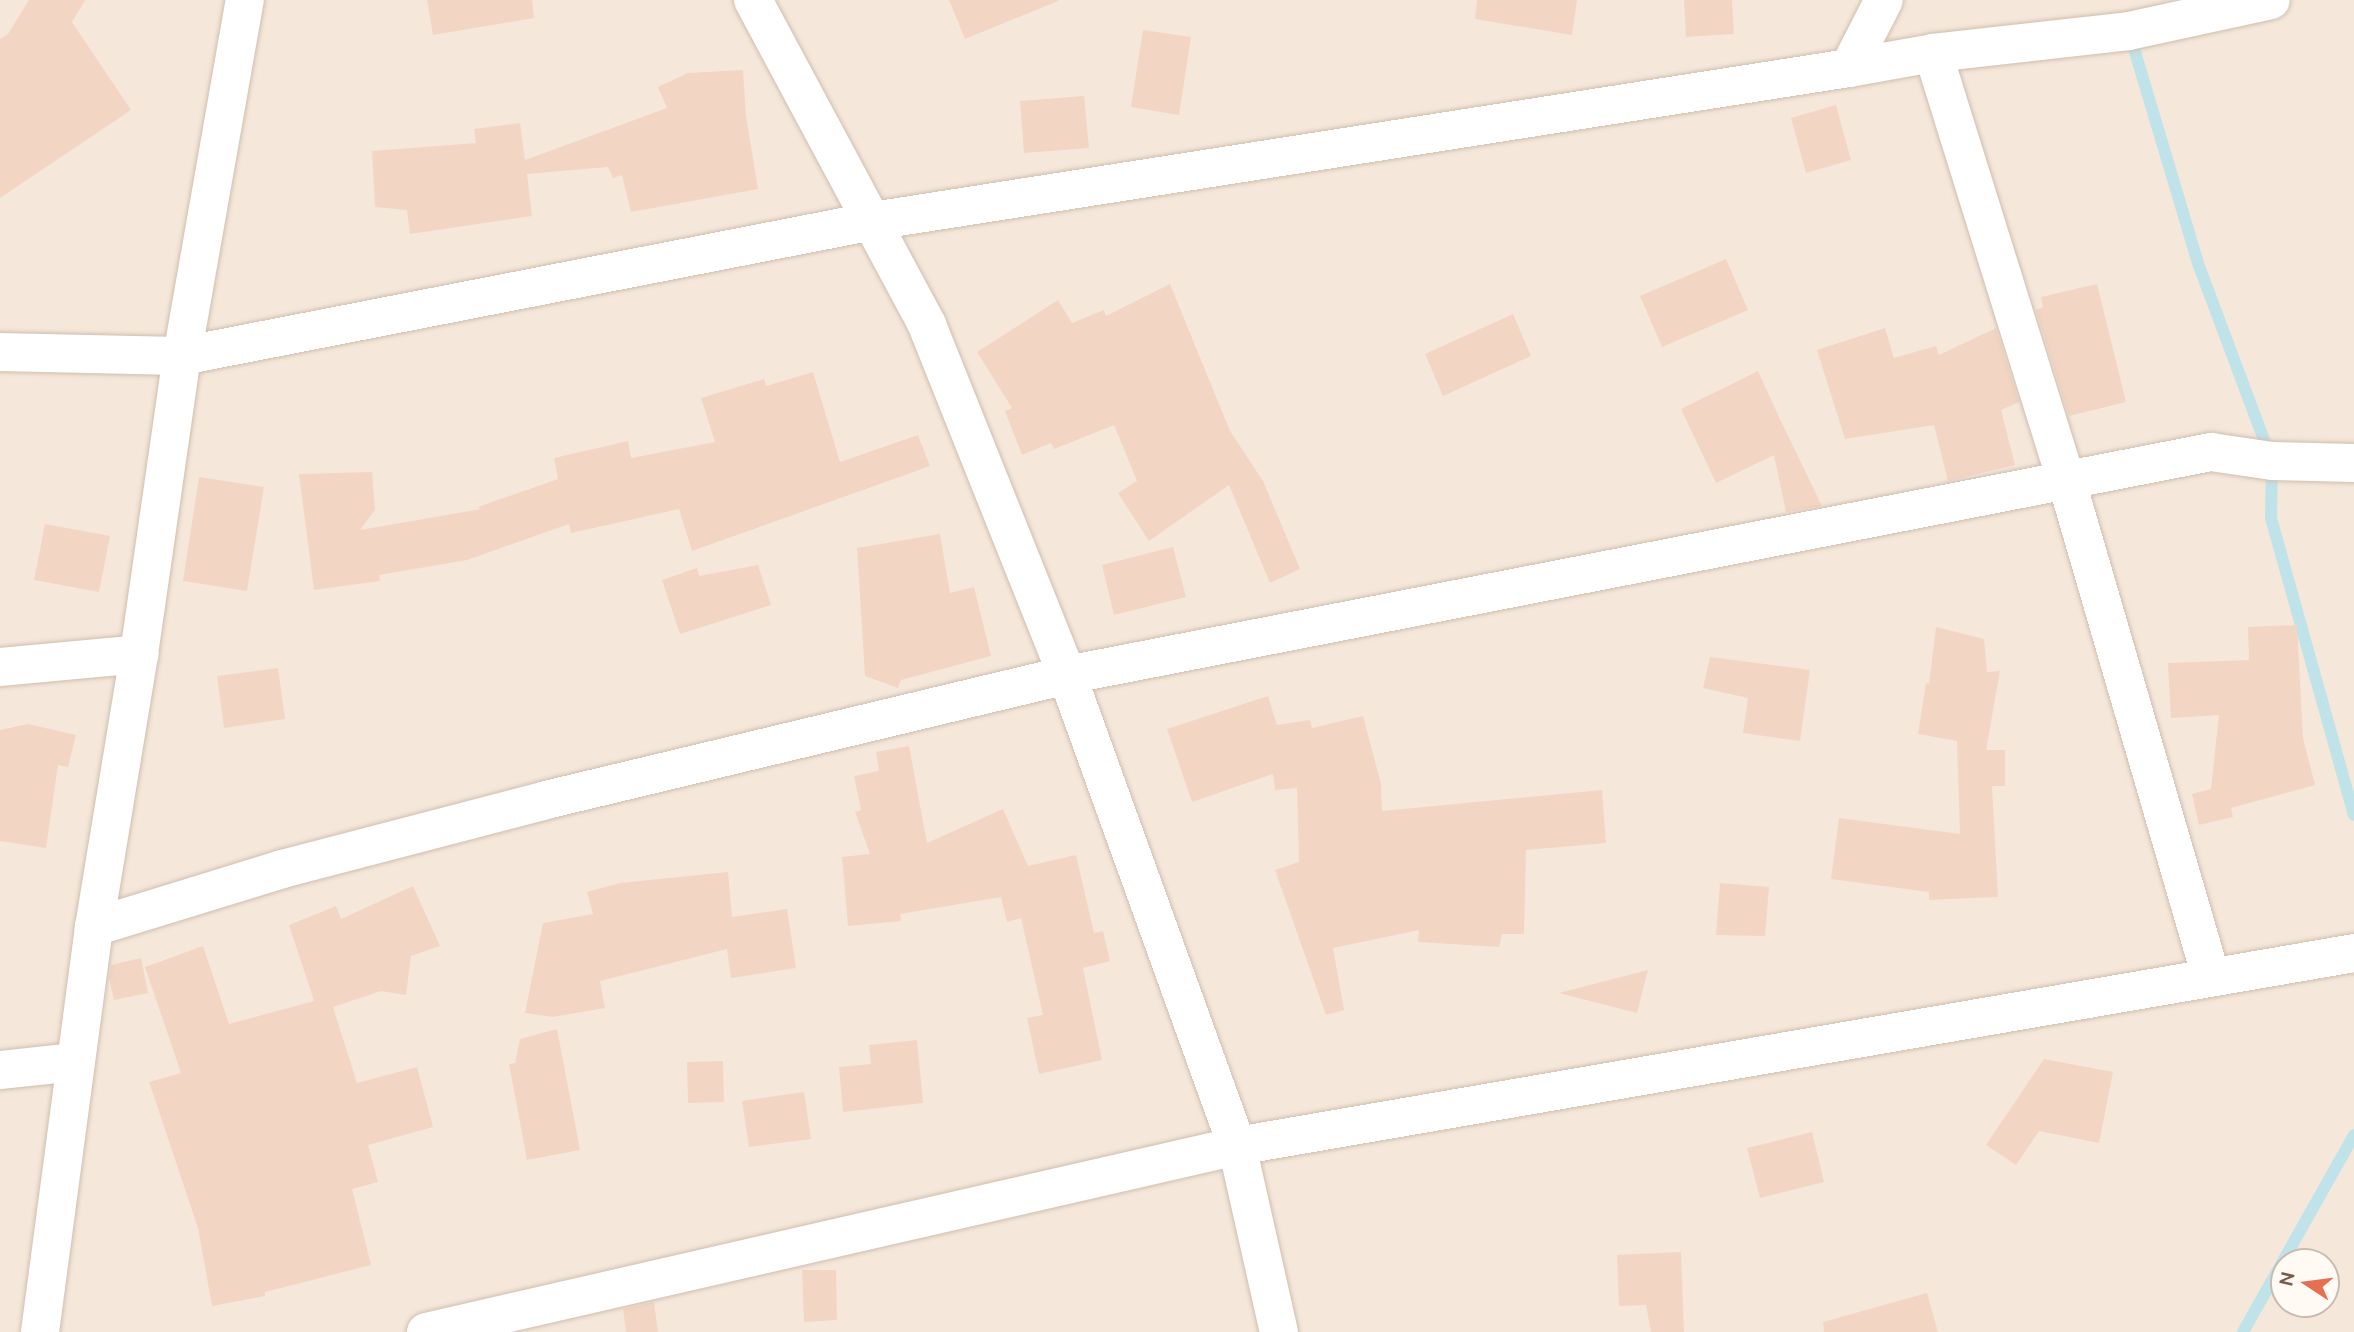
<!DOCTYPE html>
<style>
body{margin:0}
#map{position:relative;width:2354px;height:1332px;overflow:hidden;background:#fdf6ec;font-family:Ubuntu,sans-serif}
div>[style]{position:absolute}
.residential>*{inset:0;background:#f5e8da}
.stream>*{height:12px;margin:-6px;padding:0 6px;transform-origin:6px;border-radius:6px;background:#bfe3e8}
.building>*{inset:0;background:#f3d5c3}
.roads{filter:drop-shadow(0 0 2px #d1beb0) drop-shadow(0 0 2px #d1beb0)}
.minor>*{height:38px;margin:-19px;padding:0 19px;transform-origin:19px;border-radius:19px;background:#fff}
span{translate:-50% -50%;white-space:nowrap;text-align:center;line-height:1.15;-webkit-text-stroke:5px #fffaf3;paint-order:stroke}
.north{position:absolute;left:2270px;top:1248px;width:70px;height:70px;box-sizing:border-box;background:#fffaf3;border:2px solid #cabbb1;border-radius:50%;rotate:283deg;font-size:19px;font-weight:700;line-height:28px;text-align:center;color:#7a5c4d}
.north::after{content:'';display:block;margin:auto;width:24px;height:32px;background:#e76f51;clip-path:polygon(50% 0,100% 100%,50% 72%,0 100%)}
</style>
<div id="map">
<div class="residential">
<i style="clip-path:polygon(evenodd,0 0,2354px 0,2354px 1332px,0 1332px,0 0,2284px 1262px,2326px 1262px,2326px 1304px,2284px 1304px,2284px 1262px)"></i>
</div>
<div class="stream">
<i style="left:2130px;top:35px;width:241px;rotate:73.4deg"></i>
<i style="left:2199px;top:266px;width:208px;rotate:69.5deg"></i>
<i style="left:2272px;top:461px;width:57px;rotate:91deg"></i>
<i style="left:2271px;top:518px;width:308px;rotate:74.4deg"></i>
<i style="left:2243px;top:1332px;width:226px;rotate:-60.6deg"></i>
</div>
<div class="building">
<i style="clip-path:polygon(29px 0,85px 0,72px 22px,131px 110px,0 198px,0 39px,8px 34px)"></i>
<i style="clip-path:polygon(427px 0,532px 0,534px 18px,433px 35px)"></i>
<i style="clip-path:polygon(949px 0,1058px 0,1058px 1px,965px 39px)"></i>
<i style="clip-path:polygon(1477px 0,1577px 0,1572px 35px,1475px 19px)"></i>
<i style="clip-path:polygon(1684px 0,1732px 0,1734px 34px,1686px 37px)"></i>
<i style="clip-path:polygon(1143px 30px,1191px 37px,1179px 115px,1131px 107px)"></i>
<i style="clip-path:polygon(743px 70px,746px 116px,758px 189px,631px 212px,622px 175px,613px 178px,608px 167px,527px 174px,532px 216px,410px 234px,407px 210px,375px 207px,372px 151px,476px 143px,474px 129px,520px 123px,525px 160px,667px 108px,658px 87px,688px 73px)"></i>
<i style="clip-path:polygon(1084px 96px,1089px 148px,1024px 153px,1020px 101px)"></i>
<i style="clip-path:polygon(1836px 105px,1851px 160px,1806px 173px,1791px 118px)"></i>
<i style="clip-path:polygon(1726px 259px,1748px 310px,1662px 347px,1640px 296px)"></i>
<i style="clip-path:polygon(1170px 284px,1230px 431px,1263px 481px,1300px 569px,1270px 583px,1229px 485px,1149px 541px,1118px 493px,1137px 481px,1114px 425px,1054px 449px,1051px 443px,1022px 455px,1005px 411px,1012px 408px,977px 352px,1058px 300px,1072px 323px,1104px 310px,1106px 316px)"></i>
<i style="clip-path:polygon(2097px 284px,2126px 402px,2069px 416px,2036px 310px,2043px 307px,2041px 297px)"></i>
<i style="clip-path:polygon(1513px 314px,1531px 356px,1443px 396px,1425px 354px)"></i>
<i style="clip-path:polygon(1885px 328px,1894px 358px,1936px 346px,1939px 355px,1996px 328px,2019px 402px,2001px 410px,2015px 465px,1948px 481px,1934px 425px,1845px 439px,1817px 350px)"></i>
<i style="clip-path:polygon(1758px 371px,1779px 417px,1822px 506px,1786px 512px,1774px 455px,1716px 483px,1681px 409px)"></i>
<i style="clip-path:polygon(813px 372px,840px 462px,918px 435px,930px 466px,692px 551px,679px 509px,571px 533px,569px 524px,467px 560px,379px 575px,380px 581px,314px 590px,299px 474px,372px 472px,375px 510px,360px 530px,481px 509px,478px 507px,558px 479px,554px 458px,628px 441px,631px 458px,715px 442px,701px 398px,764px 379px,766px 386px)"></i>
<i style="clip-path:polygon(199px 477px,264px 487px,247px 591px,183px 581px)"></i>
<i style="clip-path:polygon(45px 524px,110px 536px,99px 592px,34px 580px)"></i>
<i style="clip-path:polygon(940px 534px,950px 593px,974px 587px,991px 656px,901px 680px,898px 688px,865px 676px,857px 548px)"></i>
<i style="clip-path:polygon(1173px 547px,1186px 597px,1114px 615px,1102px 565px)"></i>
<i style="clip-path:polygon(758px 565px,771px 605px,680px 634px,662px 580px,697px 568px,699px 576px)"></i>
<i style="clip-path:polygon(2297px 625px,2303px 738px,2315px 785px,2231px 808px,2233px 817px,2199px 825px,2192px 794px,2211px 789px,2219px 715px,2171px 718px,2168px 663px,2249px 660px,2248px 627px)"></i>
<i style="clip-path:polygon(1936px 627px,1984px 639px,1987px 672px,2000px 671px,1986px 750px,2005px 750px,2005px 786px,1992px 786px,1998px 897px,1929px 900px,1929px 892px,1831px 879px,1839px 818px,1960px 834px,1957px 741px,1918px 734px,1926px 683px,1929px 684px)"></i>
<i style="clip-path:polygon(1710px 657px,1810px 670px,1800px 741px,1743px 733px,1748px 698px,1703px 688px)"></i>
<i style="clip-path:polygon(278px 668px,285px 719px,224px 728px,217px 676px)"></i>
<i style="clip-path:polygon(1268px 696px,1277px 725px,1310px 720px,1312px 728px,1363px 716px,1381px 784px,1382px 811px,1602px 790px,1606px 843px,1526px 850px,1524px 934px,1502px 934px,1499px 947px,1418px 942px,1419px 930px,1333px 948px,1344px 1010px,1326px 1015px,1275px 870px,1299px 862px,1297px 788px,1275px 790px,1273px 774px,1192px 802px,1167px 729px)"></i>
<i style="clip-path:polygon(28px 724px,76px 735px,68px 767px,58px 765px,46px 848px,0 841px,0 730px)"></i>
<i style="clip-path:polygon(909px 746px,927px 843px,1003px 809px,1028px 866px,1076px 855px,1094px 933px,1103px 931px,1110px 961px,1083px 968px,1102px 1060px,1039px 1074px,1027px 1018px,1043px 1015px,1021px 918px,1007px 922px,1001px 897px,900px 914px,901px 921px,848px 926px,842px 857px,870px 854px,855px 812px,861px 810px,854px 776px,879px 771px,876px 752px)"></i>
<i style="clip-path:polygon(728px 872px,732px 917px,787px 909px,796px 968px,731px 978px,727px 949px,600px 981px,605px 1008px,553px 1017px,525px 1013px,543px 923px,593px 914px,587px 892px,620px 883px)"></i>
<i style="clip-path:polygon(1720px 883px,1769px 887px,1765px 936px,1716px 935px)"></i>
<i style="clip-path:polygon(413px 886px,440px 946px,411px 956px,406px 995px,381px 991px,333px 1007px,357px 1083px,417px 1067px,433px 1127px,368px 1145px,378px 1182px,352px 1189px,371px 1265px,265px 1292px,265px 1296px,212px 1306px,198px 1228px,149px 1082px,181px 1073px,145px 967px,203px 946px,229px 1024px,314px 1001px,289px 925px,336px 906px,341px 919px)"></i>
<i style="clip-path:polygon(141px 958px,148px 993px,114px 1000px,109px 978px,111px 965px)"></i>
<i style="clip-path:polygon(1648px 970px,1637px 1013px,1559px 993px)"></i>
<i style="clip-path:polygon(557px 1029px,580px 1150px,527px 1160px,509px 1064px,515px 1063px,520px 1039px)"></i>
<i style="clip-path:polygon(917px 1040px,923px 1103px,843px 1112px,839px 1067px,871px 1064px,869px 1045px)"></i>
<i style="clip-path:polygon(2044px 1059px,2113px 1072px,2099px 1143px,2039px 1131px,2016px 1165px,1986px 1145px)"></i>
<i style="clip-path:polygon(723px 1061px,724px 1102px,688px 1103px,687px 1062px)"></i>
<i style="clip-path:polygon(804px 1092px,811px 1139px,749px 1147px,742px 1101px)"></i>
<i style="clip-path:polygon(1812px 1132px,1824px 1182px,1760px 1198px,1747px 1148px)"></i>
<i style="clip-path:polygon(1681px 1252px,1684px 1332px,1651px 1332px,1646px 1305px,1619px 1306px,1617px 1255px)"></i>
<i style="clip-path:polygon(802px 1270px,836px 1270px,837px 1320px,804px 1322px)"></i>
<i style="clip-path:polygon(1927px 1293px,1938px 1332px,1824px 1332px,1823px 1322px)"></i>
<i style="clip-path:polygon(654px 1302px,658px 1332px,626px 1332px,623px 1309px)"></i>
</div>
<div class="roads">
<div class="minor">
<i style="left:753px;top:0;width:369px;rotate:61.8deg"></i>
<i style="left:927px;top:325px;width:377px;rotate:68.2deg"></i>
<i style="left:1067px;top:675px;width:501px;rotate:70.15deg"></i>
<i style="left:1237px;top:1146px;width:191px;rotate:77.3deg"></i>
<i style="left:1933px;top:53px;width:446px;rotate:72.7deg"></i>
<i style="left:2066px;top:479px;width:519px;rotate:73.77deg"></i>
<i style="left:1849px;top:68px;width:76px;rotate:-62.8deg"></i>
<i style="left:0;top:352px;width:182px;rotate:1.3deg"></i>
<i style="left:182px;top:356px;width:704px;rotate:-11.05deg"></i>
<i style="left:873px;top:221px;width:988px;rotate:-8.91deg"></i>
<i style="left:1849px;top:68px;width:85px;rotate:-10.1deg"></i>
<i style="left:1933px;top:53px;width:197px;rotate:-6.4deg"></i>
<i style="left:2129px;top:31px;width:145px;rotate:-12.3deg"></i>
<i style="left:0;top:667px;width:140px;rotate:-5.3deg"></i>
<i style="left:94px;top:927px;width:197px;rotate:-17.1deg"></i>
<i style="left:282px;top:869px;width:273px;rotate:-14.6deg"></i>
<i style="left:546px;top:800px;width:536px;rotate:-13.49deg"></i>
<i style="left:1067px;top:675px;width:1166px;rotate:-11.03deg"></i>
<i style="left:2211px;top:452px;width:62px;rotate:8.4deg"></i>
<i style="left:2272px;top:461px;width:82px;rotate:1.4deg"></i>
<i style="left:0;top:1070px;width:75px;rotate:-6.1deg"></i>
<i style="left:40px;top:1332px;width:409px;rotate:-82.4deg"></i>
<i style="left:94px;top:927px;width:277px;rotate:-80.6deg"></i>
<i style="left:139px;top:654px;width:301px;rotate:-81.8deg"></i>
<i style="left:182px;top:356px;width:362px;rotate:-80deg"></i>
<i style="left:426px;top:1332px;width:832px;rotate:-12.92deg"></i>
<i style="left:1237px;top:1146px;width:1134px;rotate:-9.8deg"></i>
</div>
</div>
<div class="north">N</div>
</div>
